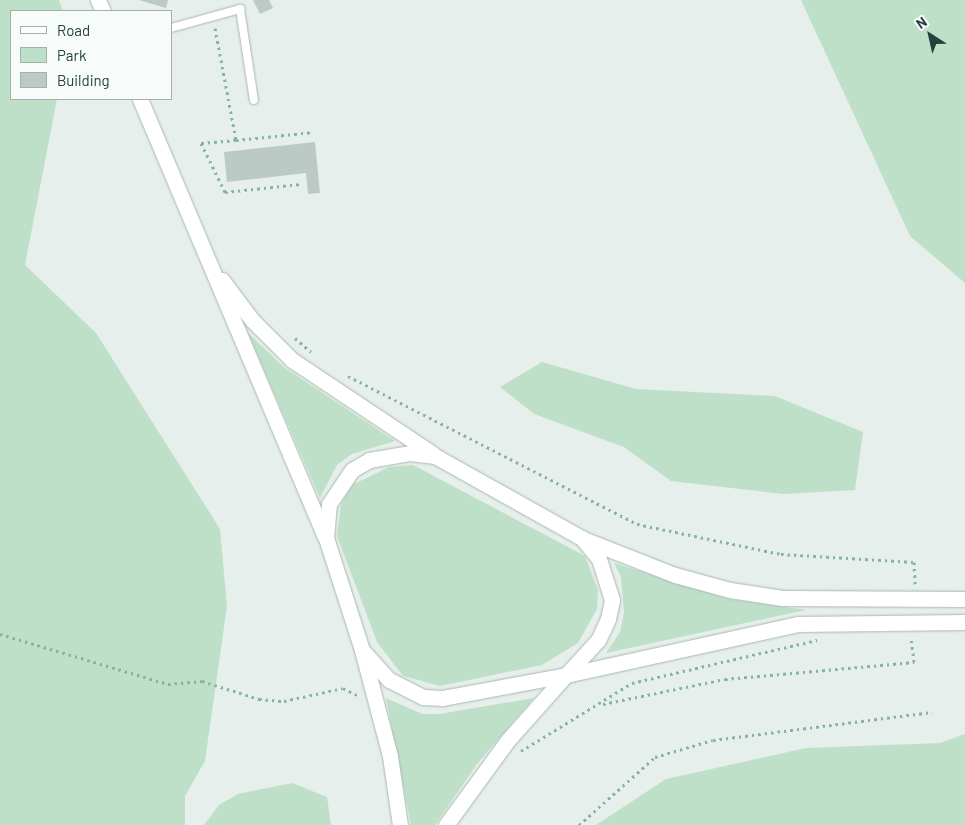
<!DOCTYPE html>
<style>
body{margin:0}
#map{position:relative;width:965px;height:825px;overflow:hidden;background:#e6efeb;font-family:Barlow,sans-serif}
div>[style]{position:absolute}
.green>*{inset:0;background:#bfe0c8}
.building>*{inset:0;background:#bbcac4}
.path>*{height:3px;margin-top:-1.5px;transform-origin:0;background:repeating-linear-gradient(90deg,#86b3a5 0 2.5px,transparent 0 6.5px)}
.roads{filter:drop-shadow(0 0 1px #a8b8b2) drop-shadow(0 0 1px #a8b8b2)}
.service>*{height:8px;margin:-4px;padding:0 4px;transform-origin:4px;border-radius:4px;background:#fff}
.minor>*{height:15px;margin:-7.5px;padding:0 7.5px;transform-origin:7.5px;border-radius:7.5px;background:#fff}
.tertiary>*{height:15px;margin:-7.5px;padding:0 7.5px;transform-origin:7.5px;border-radius:7.5px;background:#fff}
span{translate:-50% -50%;white-space:nowrap;text-align:center;line-height:1.15;-webkit-text-stroke:5px #f7fbf9;paint-order:stroke}
.legend{position:absolute;left:10px;top:10px;width:162px;height:90px;box-sizing:border-box;background:#f7fbf9;border:1px solid #a3b1ad;margin:0;padding:6px 9px;list-style:none;font-size:15px;color:#24423a}
.legend li{display:flex;align-items:center;gap:10px;height:25px}
.legend b{width:25px;border:1px solid #a3b1ad}
.north{position:absolute;left:905px;top:10px;width:50px;height:50px;-webkit-text-stroke:4px #f7fbf9;paint-order:stroke;rotate:325deg;font-size:14px;font-weight:700;line-height:20px;text-align:center;color:#24423a}
.north::after{content:'';display:block;margin:auto;width:18px;height:22px;background:#24423a;clip-path:polygon(50% 0,100% 100%,50% 72%,0 100%)}
</style>
<div id="map">
<div class="green">
<i style="clip-path:polygon(0 0,59px 0,63px 11px,11px 11px,11px 99px,57px 99px,25px 265px,96px 333px,220px 529px,227px 606px,205px 761px,185px 796px,185px 825px,0 825px)"></i>
<i style="clip-path:polygon(801px 0,965px 0,965px 283px,910px 236px)"></i>
<i style="clip-path:polygon(248px 333px,285px 368px,395px 441px,352px 454px,337px 465px,320px 498px)"></i>
<i style="clip-path:polygon(542px 362px,636px 389px,775px 396px,863px 432px,855px 490px,783px 494px,671px 481px,624px 447px,534px 414px,500px 387px)"></i>
<i style="clip-path:polygon(413px 465px,585px 556px,598px 590px,597px 609px,578px 643px,542px 665px,440px 686px,403px 676px,377px 642px,337px 536px,341px 504px,352px 485px,389px 467px)"></i>
<i style="clip-path:polygon(614px 563px,728px 599px,806px 610px,606px 653px,620px 632px,624px 612px,621px 577px)"></i>
<i style="clip-path:polygon(386px 698px,422px 714px,439px 714px,534px 698px,477px 764px,435px 825px,411px 825px)"></i>
<i style="clip-path:polygon(965px 734px,965px 825px,596px 825px,666px 779px,806px 748px,940px 743px)"></i>
<i style="clip-path:polygon(292px 783px,327px 797px,331px 825px,204px 825px,219px 805px,238px 794px)"></i>
</div>
<div class="building">
<i style="clip-path:polygon(139px 0,168px 0,166px 8px)"></i>
<i style="clip-path:polygon(253px 0,269px 0,273px 8px,260px 14px)"></i>
<i style="clip-path:polygon(315px 142px,320px 193px,308px 194px,306px 173px,227px 182px,224px 152px)"></i>
</div>
<div class="path">
<i style="left:215px;top:28px;width:114px;rotate:79.4deg"></i>
<i style="left:236px;top:140px;width:35px;rotate:175deg"></i>
<i style="left:201px;top:143px;width:55px;rotate:63.9deg"></i>
<i style="left:225px;top:192px;width:75px;rotate:-6.1deg"></i>
<i style="left:236px;top:140px;width:77px;rotate:-5.9deg"></i>
<i style="left:295px;top:338px;width:21px;rotate:41deg"></i>
<i style="left:348px;top:376px;width:325px;rotate:27.1deg"></i>
<i style="left:637px;top:524px;width:147px;rotate:11.8deg"></i>
<i style="left:781px;top:554px;width:133px;rotate:3.4deg"></i>
<i style="left:914px;top:562px;width:22px;rotate:87deg"></i>
<i style="left:0;top:634px;width:175px;rotate:16.6deg"></i>
<i style="left:168px;top:684px;width:34px;rotate:-5deg"></i>
<i style="left:202px;top:681px;width:60px;rotate:17.5deg"></i>
<i style="left:259px;top:699px;width:25px;rotate:5deg"></i>
<i style="left:284px;top:701px;width:60px;rotate:-12.4deg"></i>
<i style="left:343px;top:688px;width:16px;rotate:27deg"></i>
<i style="left:603px;top:704px;width:125px;rotate:-11.6deg"></i>
<i style="left:725px;top:679px;width:190px;rotate:-5.1deg"></i>
<i style="left:914px;top:662px;width:24px;rotate:-97deg"></i>
<i style="left:521px;top:751px;width:130px;rotate:-31.5deg"></i>
<i style="left:632px;top:683px;width:190px;rotate:-13.1deg"></i>
<i style="left:579px;top:825px;width:102px;rotate:-41.8deg"></i>
<i style="left:655px;top:757px;width:60px;rotate:-16.3deg"></i>
<i style="left:713px;top:740px;width:221px;rotate:-7.3deg"></i>
</div>
<div class="roads">
<div class="service">
<i style="left:171px;top:28px;width:72px;rotate:-15.4deg"></i>
<i style="left:240px;top:9px;width:92px;rotate:81.3deg"></i>
</div>
<div class="minor">
<i style="left:362px;top:650px;width:110px;rotate:75.2deg"></i>
<i style="left:390px;top:756px;width:70px;rotate:81.8deg"></i>
<i style="left:446px;top:825px;width:105px;rotate:-53.9deg"></i>
<i style="left:508px;top:740px;width:87px;rotate:-48.3deg"></i>
</div>
<div class="tertiary">
<i style="left:98px;top:0;width:12px;rotate:66deg"></i>
<i style="left:140px;top:99px;width:475px;rotate:67.1deg"></i>
<i style="left:222px;top:280px;width:50px;rotate:53.1deg"></i>
<i style="left:252px;top:320px;width:57px;rotate:45deg"></i>
<i style="left:292px;top:360px;width:169px;rotate:33.7deg"></i>
<i style="left:410px;top:453px;width:25px;rotate:7deg"></i>
<i style="left:435px;top:456px;width:168px;rotate:29.2deg"></i>
<i style="left:582px;top:538px;width:27px;rotate:51deg"></i>
<i style="left:599px;top:559px;width:43px;rotate:72.4deg"></i>
<i style="left:612px;top:600px;width:19px;rotate:102deg"></i>
<i style="left:608px;top:619px;width:23px;rotate:115deg"></i>
<i style="left:598px;top:640px;width:47px;rotate:132.4deg"></i>
<i style="left:566px;top:675px;width:125px;rotate:169.4deg"></i>
<i style="left:443px;top:698px;width:20px;rotate:-177deg"></i>
<i style="left:423px;top:697px;width:38px;rotate:-153deg"></i>
<i style="left:389px;top:680px;width:40px;rotate:-132deg"></i>
<i style="left:362px;top:650px;width:118px;rotate:-107.8deg"></i>
<i style="left:326px;top:538px;width:34px;rotate:-85deg"></i>
<i style="left:329px;top:504px;width:41px;rotate:-55.9deg"></i>
<i style="left:352px;top:470px;width:20px;rotate:-30deg"></i>
<i style="left:369px;top:460px;width:42px;rotate:-9.7deg"></i>
<i style="left:583px;top:539px;width:99px;rotate:21.4deg"></i>
<i style="left:675px;top:575px;width:57px;rotate:15.3deg"></i>
<i style="left:730px;top:590px;width:53px;rotate:8.7deg"></i>
<i style="left:782px;top:598px;width:183px;rotate:0.3deg"></i>
<i style="left:566px;top:675px;width:238px;rotate:-12.4deg"></i>
<i style="left:798px;top:624px;width:167px;rotate:-0.7deg"></i>
</div>
</div>
<ul class="legend">
<li><b style="height:6px;background:#fff"></b>Road</li>
<li><b style="height:14px;background:#bfe0c8"></b>Park</li>
<li><b style="height:14px;background:#bbcac4"></b>Building</li>
</ul>
<div class="north">N</div>
</div>
